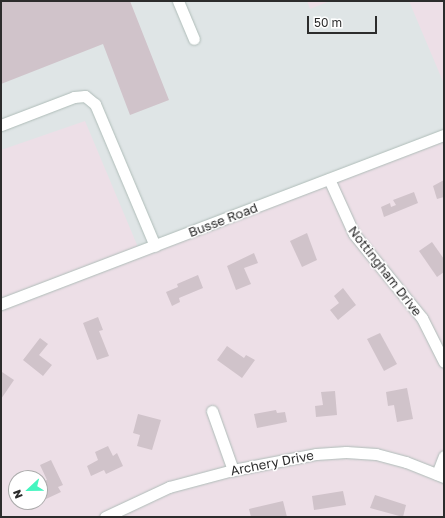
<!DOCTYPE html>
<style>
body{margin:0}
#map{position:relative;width:445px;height:518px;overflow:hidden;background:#eddfe7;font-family:"Golos Text",sans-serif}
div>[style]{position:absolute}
.industrial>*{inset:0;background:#dfe5e6}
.building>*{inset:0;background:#d0c3ca}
.roads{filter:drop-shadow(0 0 1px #afbcb8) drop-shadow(0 0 1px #afbcb8)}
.minor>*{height:11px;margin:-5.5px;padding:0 5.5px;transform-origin:5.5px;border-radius:5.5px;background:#fff}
span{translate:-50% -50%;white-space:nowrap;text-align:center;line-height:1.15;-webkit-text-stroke:3px #fff;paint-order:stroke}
.street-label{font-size:13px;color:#2c2c2c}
.frame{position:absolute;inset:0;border:2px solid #2c2c2c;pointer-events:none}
.north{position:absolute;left:8px;top:470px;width:40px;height:40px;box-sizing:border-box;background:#fff;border:1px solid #ababab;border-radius:50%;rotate:248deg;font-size:11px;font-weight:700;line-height:16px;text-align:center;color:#2c2c2c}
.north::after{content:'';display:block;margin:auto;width:14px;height:18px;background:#44f5bf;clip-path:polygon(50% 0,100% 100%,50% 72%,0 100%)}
.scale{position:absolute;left:307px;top:16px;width:70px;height:18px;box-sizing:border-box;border:2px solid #2c2c2c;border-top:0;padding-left:5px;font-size:12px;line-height:14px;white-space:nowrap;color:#2c2c2c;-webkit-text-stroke:3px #fff;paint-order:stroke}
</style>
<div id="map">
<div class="industrial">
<i style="clip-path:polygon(1px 1px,307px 1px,310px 9px,330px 1px,409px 1px,444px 84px,444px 135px,140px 252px,85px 121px,1px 150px)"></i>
</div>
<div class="building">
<i style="clip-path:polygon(1px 1px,130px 1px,169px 100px,130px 115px,103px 44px,1px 84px)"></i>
<i style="clip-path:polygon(444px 180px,444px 197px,437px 199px,433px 186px)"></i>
<i style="clip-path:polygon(414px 192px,418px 203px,384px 217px,381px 207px,390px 203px,391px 207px,396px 205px,393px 200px)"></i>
<i style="clip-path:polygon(307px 233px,317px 260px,302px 267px,290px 241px)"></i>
<i style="clip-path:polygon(432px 242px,444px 259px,444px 272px,437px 277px,419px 251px)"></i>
<i style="clip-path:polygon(254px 253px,258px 263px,244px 268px,251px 284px,236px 290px,227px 266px)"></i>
<i style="clip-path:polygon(198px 275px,203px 288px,179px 298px,180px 302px,172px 306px,166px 292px,178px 287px,177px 284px)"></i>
<i style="clip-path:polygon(343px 288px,356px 305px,338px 320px,330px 310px,339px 303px,334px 296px)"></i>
<i style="clip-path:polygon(98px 317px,103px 330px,99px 331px,109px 356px,97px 360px,83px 323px)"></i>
<i style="clip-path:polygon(380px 333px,397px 364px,384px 371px,367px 339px)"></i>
<i style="clip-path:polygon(40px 338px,48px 344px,39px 355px,52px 365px,43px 376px,23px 360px)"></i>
<i style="clip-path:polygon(227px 346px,244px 358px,246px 355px,255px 360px,242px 378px,217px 360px)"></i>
<i style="clip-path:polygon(2px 372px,14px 380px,1px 399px,1px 373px)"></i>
<i style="clip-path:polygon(407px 388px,413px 419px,397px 422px,394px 405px,388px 406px,386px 392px)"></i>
<i style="clip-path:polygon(335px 391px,337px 415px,316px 417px,315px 406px,323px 405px,321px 392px)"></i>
<i style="clip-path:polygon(276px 410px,277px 413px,285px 412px,287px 422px,257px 428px,254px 414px)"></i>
<i style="clip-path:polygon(138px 414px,161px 420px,152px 450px,137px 446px,140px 435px,133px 433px)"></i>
<i style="clip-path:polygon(108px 446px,113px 456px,117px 453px,123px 466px,106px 474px,104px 470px,91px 476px,87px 466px,98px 460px,95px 452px)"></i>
<i style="clip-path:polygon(51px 460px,63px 485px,58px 487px,61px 492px,46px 499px,40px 483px,47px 480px,40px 465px)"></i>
<i style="clip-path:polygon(343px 491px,346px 505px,314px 510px,312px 496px)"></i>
<i style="clip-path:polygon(375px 495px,406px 505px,403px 517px,370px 508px)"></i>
<i style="clip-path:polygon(283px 501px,287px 517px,251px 517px,249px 509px)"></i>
</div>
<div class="roads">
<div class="minor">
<i style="left:178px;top:1px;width:41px;rotate:67.2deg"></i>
<i style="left:1px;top:125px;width:78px;rotate:-21deg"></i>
<i style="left:74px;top:97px;width:11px;rotate:-5deg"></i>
<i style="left:85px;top:96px;width:13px;rotate:39deg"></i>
<i style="left:95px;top:104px;width:154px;rotate:67.1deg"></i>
<i style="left:329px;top:179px;width:60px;rotate:65.6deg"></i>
<i style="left:354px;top:234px;width:108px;rotate:51deg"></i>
<i style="left:422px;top:318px;width:49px;rotate:63.4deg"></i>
<i style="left:1px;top:304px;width:474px;rotate:-20.9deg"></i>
<i style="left:212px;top:411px;width:63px;rotate:70.4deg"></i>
<i style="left:437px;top:474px;width:19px;rotate:-69deg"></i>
<i style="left:105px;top:517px;width:71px;rotate:-25.1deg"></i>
<i style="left:169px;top:487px;width:66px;rotate:-14.9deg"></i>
<i style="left:233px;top:470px;width:85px;rotate:-10.9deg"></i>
<i style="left:316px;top:454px;width:30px;rotate:-4deg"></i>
<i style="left:346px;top:452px;width:30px;rotate:4deg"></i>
<i style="left:376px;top:454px;width:31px;rotate:15deg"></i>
<i style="left:406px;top:462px;width:41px;rotate:21.5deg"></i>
</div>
</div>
<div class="street-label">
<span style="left:223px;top:220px;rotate:-21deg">Busse Road</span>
<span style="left:385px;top:271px;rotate:52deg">Nottingham Drive</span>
<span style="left:272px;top:463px;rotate:-11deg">Archery Drive</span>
</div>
<div class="frame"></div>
<div class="north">N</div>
<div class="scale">50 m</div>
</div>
